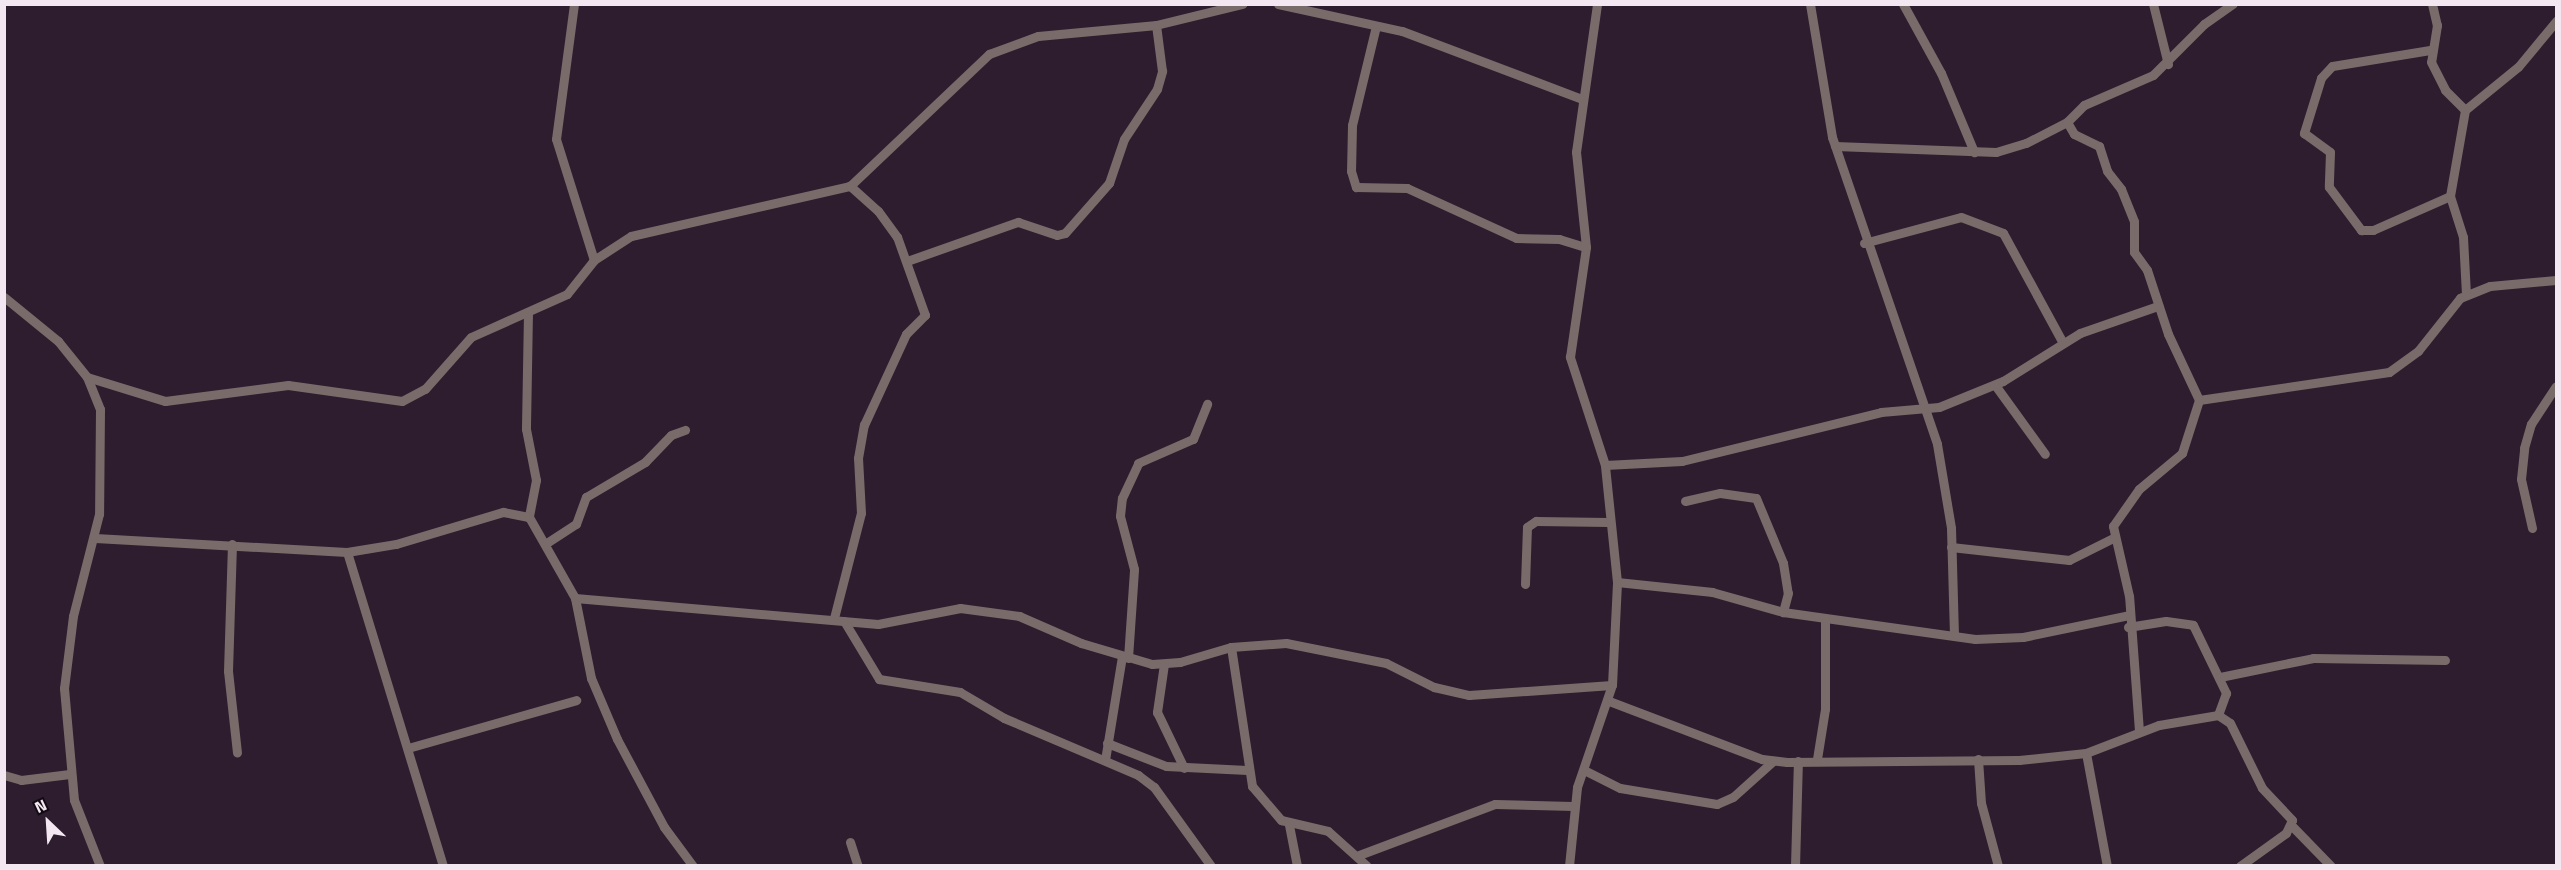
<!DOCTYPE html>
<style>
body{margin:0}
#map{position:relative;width:2561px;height:870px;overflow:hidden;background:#2e1d2e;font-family:"Titillium Web",sans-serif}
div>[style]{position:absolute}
.street>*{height:9px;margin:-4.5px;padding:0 4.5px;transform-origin:4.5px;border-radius:4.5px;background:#796b6a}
span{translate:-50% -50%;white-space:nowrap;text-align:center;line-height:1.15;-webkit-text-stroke:5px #120a12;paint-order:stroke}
.frame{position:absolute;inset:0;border:6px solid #f3e7f2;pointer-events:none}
.north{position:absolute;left:18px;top:792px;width:60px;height:60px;-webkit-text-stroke:4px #120a12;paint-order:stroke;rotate:335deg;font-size:16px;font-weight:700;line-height:24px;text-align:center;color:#f3e7f2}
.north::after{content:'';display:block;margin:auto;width:21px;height:27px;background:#f3e7f2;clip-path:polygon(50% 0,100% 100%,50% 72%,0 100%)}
</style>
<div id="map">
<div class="street">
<i style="left:574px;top:4px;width:136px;rotate:97.6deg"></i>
<i style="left:556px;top:139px;width:127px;rotate:72.6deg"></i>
<i style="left:1278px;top:4px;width:127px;rotate:12.3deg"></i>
<i style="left:1402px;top:31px;width:192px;rotate:20.7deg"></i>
<i style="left:1810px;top:4px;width:135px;rotate:80.6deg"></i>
<i style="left:1832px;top:137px;width:324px;rotate:71.1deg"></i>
<i style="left:1937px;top:444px;width:85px;rotate:80.5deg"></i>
<i style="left:1951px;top:528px;width:105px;rotate:88.4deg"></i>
<i style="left:1903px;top:4px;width:79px;rotate:61.2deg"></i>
<i style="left:1941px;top:73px;width:86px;rotate:67.3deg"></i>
<i style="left:2153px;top:4px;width:62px;rotate:76deg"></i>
<i style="left:2432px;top:4px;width:22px;rotate:77deg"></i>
<i style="left:2437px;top:25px;width:37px;rotate:99deg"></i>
<i style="left:2431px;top:62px;width:31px;rotate:63deg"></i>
<i style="left:2445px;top:90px;width:28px;rotate:45deg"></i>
<i style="left:1376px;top:26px;width:102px;rotate:103.6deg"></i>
<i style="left:1352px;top:125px;width:46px;rotate:91.2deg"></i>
<i style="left:1351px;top:171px;width:17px;rotate:73deg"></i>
<i style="left:1356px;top:187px;width:51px;rotate:1.1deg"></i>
<i style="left:1407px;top:188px;width:120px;rotate:24.6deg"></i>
<i style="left:1516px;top:238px;width:43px;rotate:1.3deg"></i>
<i style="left:1559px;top:239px;width:28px;rotate:17deg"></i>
<i style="left:2430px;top:50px;width:99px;rotate:170.7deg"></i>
<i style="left:2332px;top:66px;width:16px;rotate:133deg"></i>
<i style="left:2321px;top:78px;width:58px;rotate:107.2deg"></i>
<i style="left:2304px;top:133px;width:32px;rotate:36deg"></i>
<i style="left:2330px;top:152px;width:35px;rotate:92deg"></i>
<i style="left:2329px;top:187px;width:54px;rotate:53.3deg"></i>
<i style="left:2361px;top:230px;width:12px"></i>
<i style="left:2373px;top:230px;width:84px;rotate:-23.8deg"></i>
<i style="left:2450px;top:196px;width:87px;rotate:-80.1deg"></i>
<i style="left:2465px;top:110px;width:68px;rotate:-39.1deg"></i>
<i style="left:2518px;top:67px;width:60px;rotate:-50.4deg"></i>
<i style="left:2067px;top:122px;width:14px;rotate:60deg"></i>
<i style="left:2074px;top:134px;width:28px;rotate:26deg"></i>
<i style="left:2099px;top:146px;width:26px;rotate:72deg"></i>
<i style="left:2107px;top:171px;width:23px;rotate:52deg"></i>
<i style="left:2121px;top:189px;width:35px;rotate:68deg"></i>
<i style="left:2134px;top:222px;width:30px;rotate:90deg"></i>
<i style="left:2134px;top:252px;width:22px;rotate:54deg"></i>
<i style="left:2147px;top:270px;width:67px;rotate:71.8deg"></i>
<i style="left:2168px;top:334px;width:73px;rotate:64.8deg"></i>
<i style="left:2199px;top:400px;width:192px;rotate:-8.4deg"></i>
<i style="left:2389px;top:372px;width:36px;rotate:-36deg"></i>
<i style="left:2418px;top:351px;width:68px;rotate:-51.6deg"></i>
<i style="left:2460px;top:298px;width:32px;rotate:-22deg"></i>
<i style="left:2490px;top:286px;width:66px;rotate:-5.2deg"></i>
<i style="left:1835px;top:146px;width:161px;rotate:2.1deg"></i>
<i style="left:1996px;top:152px;width:31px;rotate:-17deg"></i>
<i style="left:2026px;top:143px;width:46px;rotate:-27.1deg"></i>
<i style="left:2067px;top:122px;width:24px;rotate:-45deg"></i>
<i style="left:2084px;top:105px;width:75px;rotate:-23.5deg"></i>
<i style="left:2153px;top:75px;width:72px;rotate:-45deg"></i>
<i style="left:2204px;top:24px;width:35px;rotate:-35deg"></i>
<i style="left:2450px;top:196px;width:43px;rotate:72.4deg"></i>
<i style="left:2463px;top:237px;width:58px;rotate:87deg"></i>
<i style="left:1864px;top:243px;width:100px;rotate:-15deg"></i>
<i style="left:1961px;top:217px;width:45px;rotate:20.9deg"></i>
<i style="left:2003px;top:233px;width:123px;rotate:61.4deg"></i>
<i style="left:907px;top:261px;width:118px;rotate:-19.4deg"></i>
<i style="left:1018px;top:222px;width:41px;rotate:18.4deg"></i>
<i style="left:1057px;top:235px;width:8px;rotate:-14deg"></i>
<i style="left:1065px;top:233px;width:67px;rotate:-48.7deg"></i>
<i style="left:1109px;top:183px;width:46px;rotate:-71.2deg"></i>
<i style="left:1124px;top:139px;width:60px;rotate:-56.6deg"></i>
<i style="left:1157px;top:89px;width:19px;rotate:-74deg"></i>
<i style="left:1162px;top:71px;width:46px;rotate:-97.4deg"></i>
<i style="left:4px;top:297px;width:70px;rotate:39.2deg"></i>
<i style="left:58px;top:341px;width:46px;rotate:51.1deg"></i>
<i style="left:87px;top:377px;width:35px;rotate:68deg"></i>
<i style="left:100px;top:409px;width:105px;rotate:90.5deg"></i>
<i style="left:99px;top:514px;width:105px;rotate:104.3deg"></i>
<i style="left:73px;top:616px;width:73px;rotate:97.1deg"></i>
<i style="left:64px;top:688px;width:112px;rotate:84.9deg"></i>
<i style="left:74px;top:800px;width:71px;rotate:68.5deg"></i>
<i style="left:528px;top:312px;width:117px;rotate:91deg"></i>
<i style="left:526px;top:429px;width:52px;rotate:78.9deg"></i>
<i style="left:536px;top:480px;width:38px;rotate:101deg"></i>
<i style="left:529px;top:517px;width:93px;rotate:60.4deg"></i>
<i style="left:575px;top:598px;width:304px;rotate:4.9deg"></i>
<i style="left:878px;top:624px;width:84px;rotate:-11deg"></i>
<i style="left:960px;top:608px;width:60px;rotate:7.7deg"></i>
<i style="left:1019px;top:616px;width:68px;rotate:23.5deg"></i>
<i style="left:1081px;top:643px;width:74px;rotate:16.5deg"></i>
<i style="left:1152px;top:664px;width:28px;rotate:-4deg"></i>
<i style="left:1180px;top:662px;width:53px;rotate:-16.4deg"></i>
<i style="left:1231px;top:647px;width:55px;rotate:-4.2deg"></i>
<i style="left:1286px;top:643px;width:102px;rotate:11.3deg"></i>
<i style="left:1386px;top:663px;width:54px;rotate:26.6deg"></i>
<i style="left:1434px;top:687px;width:36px;rotate:13deg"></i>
<i style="left:1469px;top:695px;width:143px;rotate:-4deg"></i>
<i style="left:87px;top:377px;width:82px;rotate:17.1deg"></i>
<i style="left:165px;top:401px;width:124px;rotate:-7.4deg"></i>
<i style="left:288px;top:385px;width:115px;rotate:8deg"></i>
<i style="left:402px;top:401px;width:26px;rotate:-28deg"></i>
<i style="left:425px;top:389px;width:69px;rotate:-48.5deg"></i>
<i style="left:471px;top:337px;width:105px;rotate:-24.1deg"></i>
<i style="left:567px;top:294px;width:43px;rotate:-51.5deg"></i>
<i style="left:594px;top:260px;width:44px;rotate:-33deg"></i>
<i style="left:631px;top:236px;width:225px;rotate:-12.9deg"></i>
<i style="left:850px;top:186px;width:192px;rotate:-43.5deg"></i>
<i style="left:989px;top:54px;width:52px;rotate:-20.2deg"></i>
<i style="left:1038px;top:36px;width:119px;rotate:-5.3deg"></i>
<i style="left:1156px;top:25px;width:89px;rotate:-13.7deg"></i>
<i style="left:1995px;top:385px;width:85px;rotate:54.1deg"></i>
<i style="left:1605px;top:465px;width:77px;rotate:-3deg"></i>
<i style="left:1682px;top:461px;width:205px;rotate:-13.8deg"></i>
<i style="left:1881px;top:412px;width:58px;rotate:-4.9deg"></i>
<i style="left:1939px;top:407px;width:69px;rotate:-22.1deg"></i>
<i style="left:2003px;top:381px;width:91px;rotate:-31.9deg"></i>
<i style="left:2080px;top:333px;width:83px;rotate:-19.1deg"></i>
<i style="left:1685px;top:501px;width:36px;rotate:-13deg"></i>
<i style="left:1720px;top:493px;width:36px;rotate:8deg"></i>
<i style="left:1756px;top:498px;width:70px;rotate:67.4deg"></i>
<i style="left:1783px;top:563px;width:30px;rotate:81deg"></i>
<i style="left:1788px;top:593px;width:20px;rotate:105deg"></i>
<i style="left:2532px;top:528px;width:50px;rotate:-102.7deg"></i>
<i style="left:2521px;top:479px;width:31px;rotate:-84deg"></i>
<i style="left:2524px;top:448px;width:25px;rotate:-74deg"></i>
<i style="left:2531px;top:424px;width:45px;rotate:-56.7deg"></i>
<i style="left:95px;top:538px;width:252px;rotate:3.2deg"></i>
<i style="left:347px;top:552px;width:50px;rotate:-9.3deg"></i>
<i style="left:396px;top:544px;width:112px;rotate:-16.7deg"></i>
<i style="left:503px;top:512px;width:26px;rotate:11deg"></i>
<i style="left:232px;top:544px;width:127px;rotate:91.8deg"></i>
<i style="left:228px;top:671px;width:82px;rotate:83.7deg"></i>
<i style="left:545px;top:544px;width:37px;rotate:-33deg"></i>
<i style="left:576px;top:524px;width:29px;rotate:-70deg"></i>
<i style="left:586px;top:497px;width:69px;rotate:-30.7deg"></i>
<i style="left:645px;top:462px;width:37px;rotate:-46deg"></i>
<i style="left:671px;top:435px;width:15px;rotate:-20deg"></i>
<i style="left:1951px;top:547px;width:119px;rotate:6.3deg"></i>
<i style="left:2069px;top:560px;width:51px;rotate:-26.6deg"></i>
<i style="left:347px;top:552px;width:328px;rotate:73deg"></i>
<i style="left:1617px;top:582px;width:96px;rotate:6deg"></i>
<i style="left:1712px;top:592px;width:74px;rotate:15.7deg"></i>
<i style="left:1783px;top:612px;width:194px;rotate:8deg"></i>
<i style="left:1975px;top:639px;width:48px;rotate:-2.4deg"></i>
<i style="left:2023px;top:637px;width:108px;rotate:-11.7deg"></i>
<i style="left:1525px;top:584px;width:57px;rotate:-88deg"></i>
<i style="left:1527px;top:527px;width:11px;rotate:-34deg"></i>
<i style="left:1536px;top:521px;width:72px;rotate:0.8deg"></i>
<i style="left:575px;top:598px;width:82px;rotate:78.7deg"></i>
<i style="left:591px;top:678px;width:66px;rotate:66.9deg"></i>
<i style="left:617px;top:739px;width:100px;rotate:61.9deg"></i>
<i style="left:664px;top:827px;width:49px;rotate:53.4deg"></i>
<i style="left:834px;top:618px;width:108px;rotate:-75.6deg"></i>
<i style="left:861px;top:513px;width:55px;rotate:-93.1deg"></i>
<i style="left:858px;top:458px;width:34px;rotate:-80deg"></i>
<i style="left:864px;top:425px;width:100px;rotate:-65.2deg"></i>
<i style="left:906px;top:334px;width:27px;rotate:-45deg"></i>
<i style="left:925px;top:315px;width:83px;rotate:-109.7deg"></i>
<i style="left:897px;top:237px;width:32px;rotate:-126deg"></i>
<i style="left:878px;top:211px;width:38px;rotate:-138deg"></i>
<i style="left:844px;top:621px;width:68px;rotate:58.9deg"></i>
<i style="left:879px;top:679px;width:82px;rotate:9.1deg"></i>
<i style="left:960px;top:692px;width:51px;rotate:30.6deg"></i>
<i style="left:1004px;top:718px;width:146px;rotate:23deg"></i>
<i style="left:1138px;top:775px;width:20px;rotate:37deg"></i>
<i style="left:1154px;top:787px;width:97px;rotate:54.2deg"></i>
<i style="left:2128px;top:627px;width:38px;rotate:-9deg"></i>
<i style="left:2166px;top:621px;width:27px;rotate:8deg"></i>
<i style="left:2193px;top:625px;width:76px;rotate:64.1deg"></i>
<i style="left:2226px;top:693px;width:23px;rotate:110deg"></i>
<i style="left:1231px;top:647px;width:141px;rotate:81.4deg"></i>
<i style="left:1252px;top:786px;width:45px;rotate:49.5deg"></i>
<i style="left:1281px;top:820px;width:48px;rotate:13.2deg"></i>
<i style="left:1328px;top:831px;width:52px;rotate:41.9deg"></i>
<i style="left:1128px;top:658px;width:89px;rotate:-86.1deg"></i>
<i style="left:1134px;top:569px;width:55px;rotate:-104.8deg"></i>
<i style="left:1120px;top:516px;width:18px;rotate:-84deg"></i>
<i style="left:1122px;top:498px;width:38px;rotate:-65deg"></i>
<i style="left:1138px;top:463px;width:60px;rotate:-23.6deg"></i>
<i style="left:1193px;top:439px;width:38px;rotate:-68deg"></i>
<i style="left:1164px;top:664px;width:49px;rotate:98.3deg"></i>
<i style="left:1157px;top:712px;width:62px;rotate:64.3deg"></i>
<i style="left:2220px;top:677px;width:95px;rotate:-11.5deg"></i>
<i style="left:2313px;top:658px;width:132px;rotate:0.9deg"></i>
<i style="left:1609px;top:701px;width:164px;rotate:20.8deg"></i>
<i style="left:1762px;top:759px;width:25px;rotate:7deg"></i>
<i style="left:1787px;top:762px;width:232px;rotate:-0.5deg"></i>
<i style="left:2019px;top:760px;width:67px;rotate:-6deg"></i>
<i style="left:2086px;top:753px;width:78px;rotate:-21deg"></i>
<i style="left:2159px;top:725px;width:60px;rotate:-9.6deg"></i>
<i style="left:2218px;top:715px;width:14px;rotate:34deg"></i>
<i style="left:2230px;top:723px;width:72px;rotate:63.8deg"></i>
<i style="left:2262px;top:788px;width:44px;rotate:46.8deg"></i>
<i style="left:2292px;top:820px;width:14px;rotate:115deg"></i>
<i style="left:2286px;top:833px;width:57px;rotate:144.3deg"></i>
<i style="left:2139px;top:731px;width:135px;rotate:-94.2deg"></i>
<i style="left:2129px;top:596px;width:72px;rotate:-102.9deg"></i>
<i style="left:2113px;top:526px;width:45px;rotate:-54.9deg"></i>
<i style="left:2139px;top:489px;width:56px;rotate:-39.9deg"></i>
<i style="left:2182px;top:453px;width:56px;rotate:-72.2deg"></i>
<i style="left:1107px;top:743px;width:63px;rotate:21.3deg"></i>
<i style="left:1166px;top:766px;width:81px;rotate:2.8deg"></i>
<i style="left:408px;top:748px;width:175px;rotate:-15.9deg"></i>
<i style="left:2086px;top:753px;width:115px;rotate:79.5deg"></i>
<i style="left:1817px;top:759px;width:51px;rotate:-80.9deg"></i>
<i style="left:1825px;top:709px;width:90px;rotate:-90deg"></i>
<i style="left:1978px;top:759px;width:44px;rotate:86.1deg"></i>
<i style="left:1981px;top:803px;width:65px;rotate:74.9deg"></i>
<i style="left:1105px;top:760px;width:105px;rotate:-80.7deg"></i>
<i style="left:1584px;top:770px;width:40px;rotate:26.6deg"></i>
<i style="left:1620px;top:788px;width:98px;rotate:9.4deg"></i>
<i style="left:1717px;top:804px;width:17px;rotate:-24deg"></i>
<i style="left:1733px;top:797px;width:54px;rotate:-42deg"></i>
<i style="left:4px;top:775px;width:18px;rotate:16deg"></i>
<i style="left:21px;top:780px;width:49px;rotate:-7deg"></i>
<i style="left:1289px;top:825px;width:42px;rotate:79deg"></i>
<i style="left:2291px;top:825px;width:57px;rotate:45.7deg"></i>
<i style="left:850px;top:842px;width:25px;rotate:72deg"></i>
<i style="left:1359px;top:855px;width:145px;rotate:-20.6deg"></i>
<i style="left:1495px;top:804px;width:78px;rotate:1.5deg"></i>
<i style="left:1569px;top:866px;width:79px;rotate:-84.2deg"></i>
<i style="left:1577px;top:787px;width:108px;rotate:-71.1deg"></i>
<i style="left:1612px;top:685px;width:103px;rotate:-87.2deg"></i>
<i style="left:1617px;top:582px;width:118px;rotate:-95.9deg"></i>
<i style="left:1605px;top:465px;width:114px;rotate:-108deg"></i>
<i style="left:1570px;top:357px;width:111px;rotate:-81.7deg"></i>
<i style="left:1586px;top:247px;width:96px;rotate:-96deg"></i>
<i style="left:1576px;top:152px;width:149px;rotate:-81.9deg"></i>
<i style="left:1795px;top:866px;width:105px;rotate:-88.4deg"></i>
</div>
<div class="frame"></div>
<div class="north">N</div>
</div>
